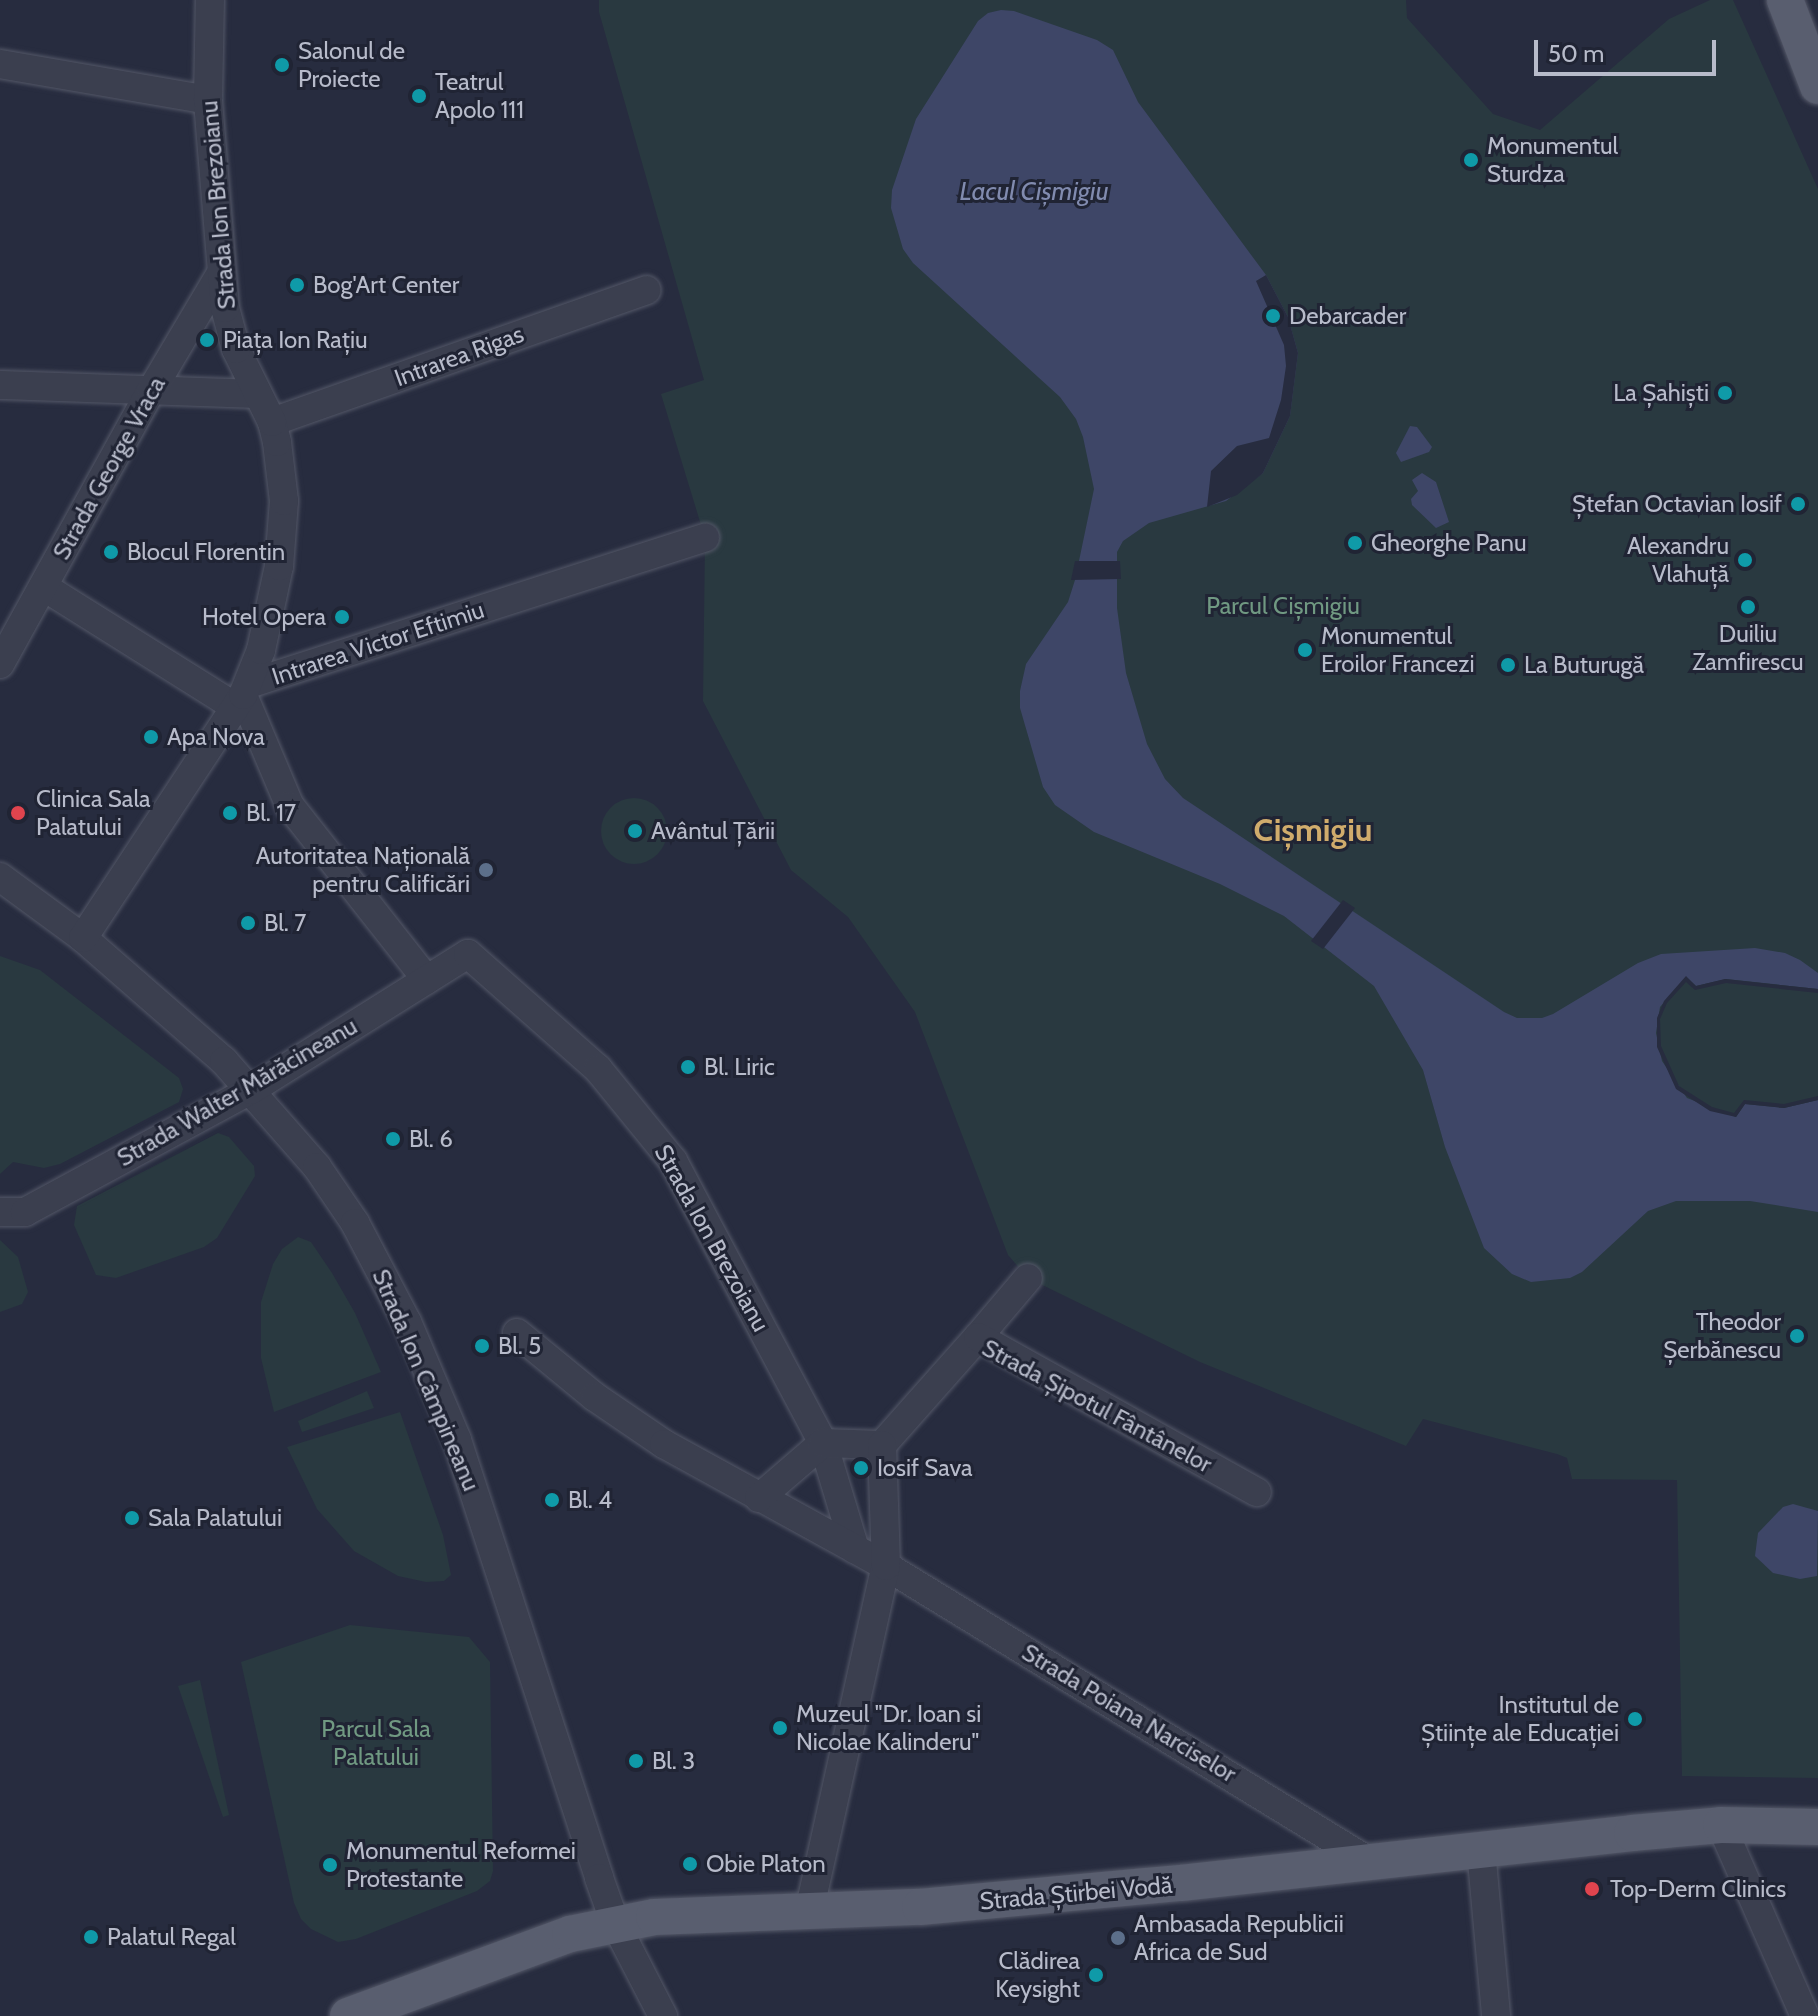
<!DOCTYPE html>
<meta charset="utf-8">
<style>
body{margin:0}
#map{position:relative;width:1818px;height:2016px;overflow:hidden;background:#272c3f;font-family:Cabin,sans-serif}
div>[style]{position:absolute}
.green>*{inset:0;background:#293940}
.round{border-radius:50%}
.water>*{inset:0;background:#3e4667}
.pier>*{inset:0;background:#272c3f}
.roads{filter:drop-shadow(0 0 2px #535767) drop-shadow(0 0 2px #535767)}
.minor>*{height:28px;margin:-14px;padding:0 14px;transform-origin:14px;border-radius:14px;background:#3b3f4f}
.major>*{height:36px;margin:-18px;padding:0 18px;transform-origin:18px;border-radius:18px;background:#595e6f}
.dots>*{width:22px;height:22px;translate:-50% -50%;box-sizing:border-box;border:4px solid #202434;border-radius:50%}
span{translate:-50% -50%;white-space:nowrap;text-align:center;line-height:1.15;-webkit-text-stroke:6px #202434;paint-order:stroke}
.poi-label{font-size:24px;color:#b7bbca}
.left{translate:0 -50%;text-align:left}
.right{translate:-100% -50%;text-align:right}
.street-label{font-size:24px;color:#b7bbca}
.park-label{font-size:24px;color:#709982}
.water-label{font-size:26px;color:#818baf;font-style:italic}
.district-label{font-size:32px;color:#d0ac6c;font-weight:700}
.scale{position:absolute;left:1534px;top:40px;width:182px;height:36px;box-sizing:border-box;border:4px solid #b7bbca;border-top:0;padding-left:10px;font-size:24px;line-height:28px;white-space:nowrap;color:#b7bbca;-webkit-text-stroke:6px #202434;paint-order:stroke}
</style>
<div id="map">
<div class="green">
<i style="clip-path:polygon(599px 0,1406px 0,1407px 18px,1493px 114px,1540px 130px,1669px 19px,1710px 0,1733px 0,1818px 189px,1818px 1778px,1682px 1776px,1677px 1480px,1572px 1479px,1567px 1458px,1557px 1454px,1423px 1419px,1406px 1446px,1200px 1362px,1028px 1278px,1008px 1255px,915px 1012px,848px 917px,791px 870px,703px 701px,705px 538px,661px 394px,704px 380px,599px 12px)"></i>
<i class="round" style="left:601px;top:798px;width:66px;height:66px"></i>
<i style="clip-path:polygon(0 956px,40px 970px,179px 1078px,183px 1089px,179px 1102px,60px 1164px,44px 1168px,13px 1162px,0 1174px)"></i>
<i style="clip-path:polygon(218px 1133px,229px 1137px,254px 1166px,255px 1176px,217px 1238px,204px 1247px,116px 1278px,96px 1275px,74px 1225px,77px 1206px)"></i>
<i style="clip-path:polygon(298px 1237px,311px 1242px,332px 1273px,355px 1313px,381px 1372px,274px 1412px,261px 1358px,261px 1302px,273px 1264px,282px 1249px)"></i>
<i style="clip-path:polygon(0 1240px,18px 1257px,28px 1292px,22px 1304px,0 1312px)"></i>
<i style="clip-path:polygon(367px 1391px,374px 1408px,302px 1432px,298px 1421px)"></i>
<i style="clip-path:polygon(400px 1412px,443px 1535px,451px 1575px,444px 1581px,426px 1582px,398px 1576px,354px 1551px,317px 1509px,287px 1447px)"></i>
<i style="clip-path:polygon(350px 1625px,469px 1637px,490px 1662px,493px 1871px,490px 1881px,477px 1891px,356px 1939px,338px 1942px,311px 1929px,301px 1919px,294px 1903px,241px 1662px)"></i>
<i style="clip-path:polygon(200px 1680px,229px 1815px,223px 1817px,178px 1686px)"></i>
</div>
<div class="water">
<i style="clip-path:polygon(1001px 10px,1014px 11px,1097px 40px,1113px 50px,1138px 102px,1266px 275px,1288px 317px,1298px 353px,1290px 416px,1263px 473px,1226px 501px,1149px 523px,1123px 541px,1117px 552px,1117px 608px,1126px 673px,1147px 744px,1165px 779px,1183px 798px,1504px 1012px,1517px 1018px,1542px 1018px,1553px 1014px,1638px 963px,1661px 954px,1755px 948px,1785px 953px,1800px 960px,1818px 973px,1818px 989px,1726px 979px,1696px 986px,1686px 977px,1660px 1007px,1656px 1033px,1662px 1061px,1687px 1098px,1736px 1117px,1745px 1104px,1784px 1108px,1818px 1100px,1818px 1212px,1750px 1201px,1676px 1201px,1648px 1211px,1582px 1272px,1570px 1278px,1531px 1282px,1512px 1274px,1484px 1248px,1445px 1147px,1423px 1070px,1374px 986px,1284px 916px,1220px 884px,1094px 832px,1055px 805px,1043px 787px,1020px 708px,1020px 691px,1026px 664px,1068px 602px,1075px 580px,1094px 489px,1083px 437px,1076px 419px,1060px 397px,913px 263px,903px 249px,891px 208px,892px 190px,916px 119px,978px 21px,988px 13px)"></i>
<i style="clip-path:polygon(1410px 426px,1417px 427px,1432px 447px,1429px 452px,1401px 462px,1396px 453px)"></i>
<i style="clip-path:polygon(1422px 473px,1436px 482px,1449px 522px,1436px 528px,1412px 505px,1411px 499px,1418px 491px,1412px 480px)"></i>
<i style="clip-path:polygon(1793px 1504px,1818px 1511px,1817px 1576px,1800px 1579px,1773px 1573px,1755px 1556px,1758px 1533px,1783px 1507px)"></i>
</div>
<div class="pier">
<i style="clip-path:polygon(1266px 275px,1288px 317px,1298px 353px,1290px 416px,1263px 473px,1237px 495px,1207px 507px,1211px 471px,1237px 446px,1269px 438px,1281px 400px,1286px 366px,1284px 345px,1256px 281px)"></i>
<i style="clip-path:polygon(1075px 561px,1120px 561px,1121px 579px,1071px 580px)"></i>
<i style="clip-path:polygon(1343px 900px,1355px 908px,1323px 949px,1311px 941px)"></i>
<i style="clip-path:polygon(1686px 976px,1696px 986px,1725px 979px,1818px 989px,1818px 993px,1726px 983px,1695px 990px,1686px 982px,1667px 1003px,1660px 1019px,1661px 1046px,1679px 1086px,1712px 1107px,1734px 1113px,1744px 1100px,1784px 1104px,1818px 1096px,1818px 1100px,1784px 1108px,1745px 1104px,1736px 1117px,1710px 1111px,1676px 1089px,1657px 1047px,1657px 1018px,1664px 1001px)"></i>
</div>
<div class="roads">
<div class="minor">
<i style="left:0;top:64px;width:211px;rotate:9.8deg"></i>
<i style="left:0;top:385px;width:257px;rotate:2deg"></i>
<i style="left:272px;top:422px;width:397px;rotate:-19.4deg"></i>
<i style="left:44px;top:587px;width:228px;rotate:32.1deg"></i>
<i style="left:0;top:664px;width:312px;rotate:-61.1deg"></i>
<i style="left:151px;top:391px;width:137px;rotate:-59.3deg"></i>
<i style="left:249px;top:684px;width:479px;rotate:-17.8deg"></i>
<i style="left:243px;top:695px;width:121px;rotate:67.1deg"></i>
<i style="left:290px;top:806px;width:221px;rotate:51.8deg"></i>
<i style="left:0;top:877px;width:103px;rotate:36.3deg"></i>
<i style="left:83px;top:938px;width:187px;rotate:41.1deg"></i>
<i style="left:224px;top:1061px;width:141px;rotate:48.7deg"></i>
<i style="left:317px;top:1167px;width:68px;rotate:55.8deg"></i>
<i style="left:355px;top:1223px;width:112px;rotate:62.3deg"></i>
<i style="left:407px;top:1322px;width:128px;rotate:67deg"></i>
<i style="left:457px;top:1440px;width:460px;rotate:72deg"></i>
<i style="left:599px;top:1878px;width:48px;rotate:70.4deg"></i>
<i style="left:615px;top:1923px;width:105px;rotate:62.7deg"></i>
<i style="left:83px;top:938px;width:291px;rotate:-56.6deg"></i>
<i style="left:243px;top:695px;width:48px;rotate:-68.2deg"></i>
<i style="left:261px;top:650px;width:86px;rotate:-77.9deg"></i>
<i style="left:279px;top:566px;width:65px;rotate:-85.6deg"></i>
<i style="left:284px;top:501px;width:59px;rotate:-96.8deg"></i>
<i style="left:277px;top:442px;width:21px;rotate:-104deg"></i>
<i style="left:272px;top:422px;width:81px;rotate:-116.3deg"></i>
<i style="left:236px;top:349px;width:42px;rotate:-105deg"></i>
<i style="left:225px;top:308px;width:209px;rotate:-94.7deg"></i>
<i style="left:208px;top:100px;width:100px;rotate:-88.9deg"></i>
<i style="left:0;top:1212px;width:25px"></i>
<i style="left:25px;top:1212px;width:257px;rotate:-28.4deg"></i>
<i style="left:251px;top:1090px;width:256px;rotate:-32.1deg"></i>
<i style="left:468px;top:954px;width:174px;rotate:41.5deg"></i>
<i style="left:598px;top:1069px;width:119px;rotate:50.8deg"></i>
<i style="left:673px;top:1161px;width:319px;rotate:62deg"></i>
<i style="left:823px;top:1443px;width:111px;rotate:73.2deg"></i>
<i style="left:517px;top:1333px;width:101px;rotate:39.4deg"></i>
<i style="left:595px;top:1397px;width:83px;rotate:34.3deg"></i>
<i style="left:664px;top:1444px;width:253px;rotate:28.8deg"></i>
<i style="left:886px;top:1566px;width:567px;rotate:31.45deg"></i>
<i style="left:978px;top:1337px;width:77px;rotate:-49.7deg"></i>
<i style="left:882px;top:1445px;width:144px;rotate:-48.4deg"></i>
<i style="left:978px;top:1337px;width:319px;rotate:29.1deg"></i>
<i style="left:759px;top:1498px;width:84px;rotate:-40.7deg"></i>
<i style="left:823px;top:1443px;width:59px;rotate:1.9deg"></i>
<i style="left:1721px;top:1825px;width:209px;rotate:66.3deg"></i>
<i style="left:1481px;top:1850px;width:167px;rotate:84.8deg"></i>
<i style="left:809px;top:1912px;width:354px;rotate:-77.5deg"></i>
<i style="left:886px;top:1566px;width:121px;rotate:-91.9deg"></i>
</div>
<div class="major">
<i style="left:1785px;top:0;width:92px;rotate:69deg"></i>
<i style="left:348px;top:2016px;width:237px;rotate:-20.3deg"></i>
<i style="left:570px;top:1934px;width:86px;rotate:-11.4deg"></i>
<i style="left:654px;top:1917px;width:266px;rotate:-2.2deg"></i>
<i style="left:920px;top:1907px;width:262px;rotate:-5.3deg"></i>
<i style="left:1181px;top:1883px;width:454px;rotate:-6.3deg"></i>
<i style="left:1632px;top:1833px;width:89px;rotate:-5.1deg"></i>
<i style="left:1721px;top:1825px;width:97px;rotate:1.2deg"></i>
</div>
</div>
<div class="dots">
<i style="left:282px;top:65px;background:#0f9aa8"></i>
<i style="left:419px;top:96px;background:#0f9aa8"></i>
<i style="left:1471px;top:160px;background:#0f9aa8"></i>
<i style="left:297px;top:285px;background:#0f9aa8"></i>
<i style="left:1273px;top:316px;background:#0f9aa8"></i>
<i style="left:207px;top:340px;background:#0f9aa8"></i>
<i style="left:1725px;top:393px;background:#0f9aa8"></i>
<i style="left:1798px;top:504px;background:#0f9aa8"></i>
<i style="left:1355px;top:543px;background:#0f9aa8"></i>
<i style="left:111px;top:552px;background:#0f9aa8"></i>
<i style="left:1745px;top:560px;background:#0f9aa8"></i>
<i style="left:1748px;top:607px;background:#0f9aa8"></i>
<i style="left:342px;top:617px;background:#0f9aa8"></i>
<i style="left:1305px;top:650px;background:#0f9aa8"></i>
<i style="left:1508px;top:665px;background:#0f9aa8"></i>
<i style="left:151px;top:737px;background:#0f9aa8"></i>
<i style="left:18px;top:813px;background:#e0444e"></i>
<i style="left:230px;top:813px;background:#0f9aa8"></i>
<i style="left:635px;top:831px;background:#0f9aa8"></i>
<i style="left:486px;top:870px;background:#5c6f8a"></i>
<i style="left:248px;top:923px;background:#0f9aa8"></i>
<i style="left:688px;top:1067px;background:#0f9aa8"></i>
<i style="left:393px;top:1139px;background:#0f9aa8"></i>
<i style="left:1797px;top:1336px;background:#0f9aa8"></i>
<i style="left:482px;top:1346px;background:#0f9aa8"></i>
<i style="left:861px;top:1468px;background:#0f9aa8"></i>
<i style="left:552px;top:1500px;background:#0f9aa8"></i>
<i style="left:132px;top:1518px;background:#0f9aa8"></i>
<i style="left:1635px;top:1719px;background:#0f9aa8"></i>
<i style="left:780px;top:1728px;background:#0f9aa8"></i>
<i style="left:636px;top:1761px;background:#0f9aa8"></i>
<i style="left:690px;top:1864px;background:#0f9aa8"></i>
<i style="left:330px;top:1865px;background:#0f9aa8"></i>
<i style="left:1592px;top:1889px;background:#e0444e"></i>
<i style="left:91px;top:1937px;background:#0f9aa8"></i>
<i style="left:1118px;top:1938px;background:#5c6f8a"></i>
<i style="left:1096px;top:1975px;background:#0f9aa8"></i>
</div>
<div class="poi-label">
<span class="left" style="left:298px;top:65px">Salonul de<br>Proiecte</span>
<span class="left" style="left:435px;top:96px">Teatrul<br>Apolo 111</span>
<span class="left" style="left:1487px;top:160px">Monumentul<br>Sturdza</span>
<span class="left" style="left:313px;top:285px">Bog'Art Center</span>
<span class="left" style="left:1289px;top:316px">Debarcader</span>
<span class="left" style="left:223px;top:340px">Piața Ion Rațiu</span>
<span class="right" style="left:1709px;top:393px">La Șahiști</span>
<span class="right" style="left:1782px;top:504px">Ștefan Octavian Iosif</span>
<span class="left" style="left:1371px;top:543px">Gheorghe Panu</span>
<span class="right" style="left:1729px;top:560px">Alexandru<br>Vlahuță</span>
<span class="left" style="left:127px;top:552px">Blocul Florentin</span>
<span class="right" style="left:326px;top:617px">Hotel Opera</span>
<span style="left:1748px;top:648px">Duiliu<br>Zamfirescu</span>
<span class="left" style="left:1321px;top:650px">Monumentul<br>Eroilor Francezi</span>
<span class="left" style="left:1524px;top:665px">La Buturugă</span>
<span class="left" style="left:167px;top:737px">Apa Nova</span>
<span class="left" style="left:36px;top:813px">Clinica Sala<br>Palatului</span>
<span class="left" style="left:246px;top:813px">Bl. 17</span>
<span class="left" style="left:651px;top:831px">Avântul Țării</span>
<span class="right" style="left:470px;top:870px">Autoritatea Națională<br>pentru Calificări</span>
<span class="left" style="left:264px;top:923px">Bl. 7</span>
<span class="left" style="left:704px;top:1067px">Bl. Liric</span>
<span class="left" style="left:409px;top:1139px">Bl. 6</span>
<span class="right" style="left:1781px;top:1336px">Theodor<br>Șerbănescu</span>
<span class="left" style="left:498px;top:1346px">Bl. 5</span>
<span class="left" style="left:877px;top:1468px">Iosif Sava</span>
<span class="left" style="left:568px;top:1500px">Bl. 4</span>
<span class="left" style="left:148px;top:1518px">Sala Palatului</span>
<span class="right" style="left:1619px;top:1719px">Institutul de<br>Științe ale Educației</span>
<span class="left" style="left:796px;top:1728px">Muzeul "Dr. Ioan si<br>Nicolae Kalinderu"</span>
<span class="left" style="left:652px;top:1761px">Bl. 3</span>
<span class="left" style="left:346px;top:1865px">Monumentul Reformei<br>Protestante</span>
<span class="left" style="left:706px;top:1864px">Obie Platon</span>
<span class="left" style="left:1610px;top:1889px">Top-Derm Clinics</span>
<span class="left" style="left:1134px;top:1938px">Ambasada Republicii<br>Africa de Sud</span>
<span class="left" style="left:107px;top:1937px">Palatul Regal</span>
<span class="right" style="left:1080px;top:1975px">Clădirea<br>Keysight</span>
</div>
<div class="street-label">
<span style="left:218px;top:205px;rotate:-95deg">Strada Ion Brezoianu</span>
<span style="left:459px;top:356px;rotate:-20deg">Intrarea Rigas</span>
<span style="left:109px;top:468px;rotate:-61deg">Strada George Vraca</span>
<span style="left:378px;top:643px;rotate:-18deg">Intrarea Victor Eftimiu</span>
<span style="left:237px;top:1092px;rotate:-30deg">Strada Walter Mărăcineanu</span>
<span style="left:712px;top:1238px;rotate:61deg">Strada Ion Brezoianu</span>
<span style="left:426px;top:1380px;rotate:67deg">Strada Ion Câmpineanu</span>
<span style="left:1097px;top:1406px;rotate:28deg">Strada Șipotul Fântânelor</span>
<span style="left:1129px;top:1713px;rotate:31deg">Strada Poiana Narciselor</span>
<span style="left:1076px;top:1893px;rotate:-5deg">Strada Știrbei Vodă</span>
</div>
<div class="park-label">
<span style="left:1283px;top:606px">Parcul Cișmigiu</span>
<span style="left:376px;top:1743px">Parcul Sala<br>Palatului</span>
</div>
<div class="water-label">
<span style="left:1034px;top:192px">Lacul Cișmigiu</span>
</div>
<div class="district-label">
<span style="left:1313px;top:830px">Cișmigiu</span>
</div>
<div class="scale">50 m</div>
</div>
